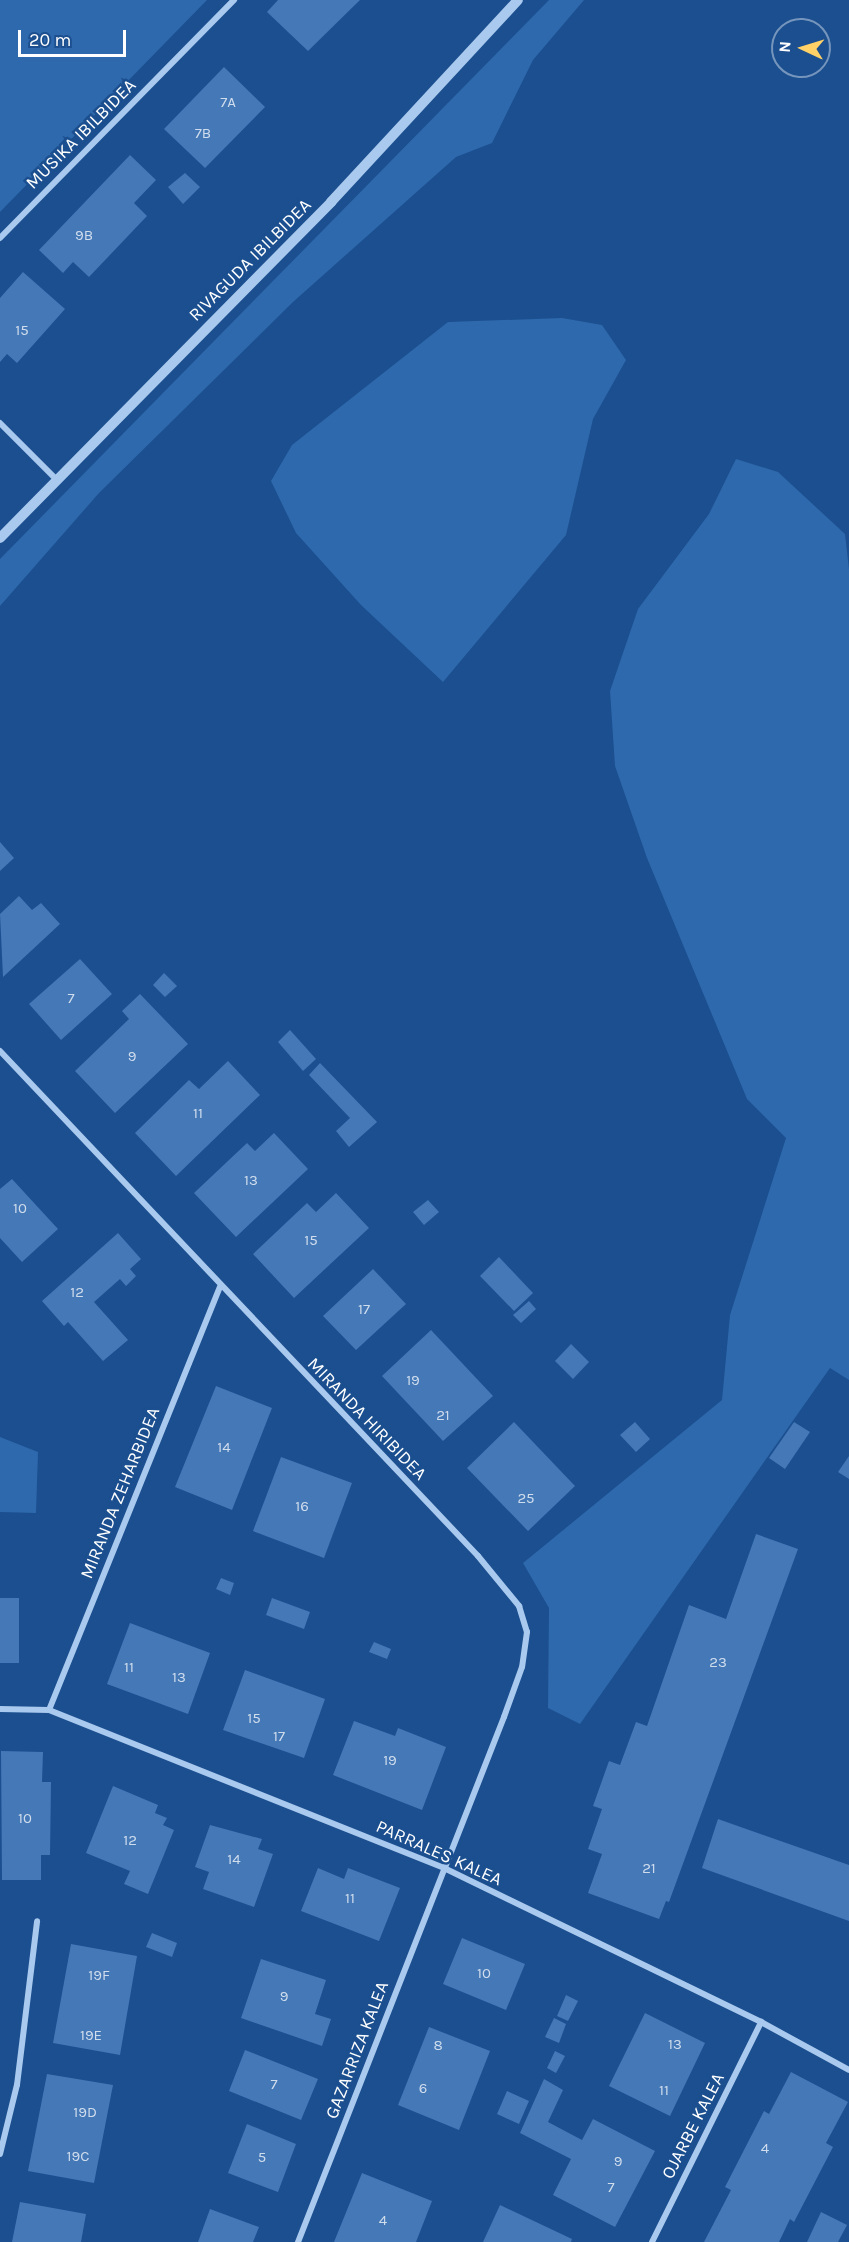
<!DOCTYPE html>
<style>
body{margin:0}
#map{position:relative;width:849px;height:2242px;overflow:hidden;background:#1b4f8f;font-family:Karla,sans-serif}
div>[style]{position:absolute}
.green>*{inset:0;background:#2e69ad}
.building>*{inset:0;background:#4478b7}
.minor>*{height:6px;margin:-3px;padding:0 3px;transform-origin:3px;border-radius:3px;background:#a9c9ee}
.tertiary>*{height:10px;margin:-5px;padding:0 5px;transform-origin:5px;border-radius:5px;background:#a9c9ee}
span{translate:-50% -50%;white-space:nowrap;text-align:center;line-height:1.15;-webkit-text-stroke:5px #1b4f8f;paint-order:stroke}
.number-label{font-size:15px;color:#d0dded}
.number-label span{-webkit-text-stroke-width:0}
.street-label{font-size:18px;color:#fff}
.north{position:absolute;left:771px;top:18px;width:60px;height:60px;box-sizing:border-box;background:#1b4f8f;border:2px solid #7695bc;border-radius:50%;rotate:274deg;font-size:16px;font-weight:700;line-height:24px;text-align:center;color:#fff}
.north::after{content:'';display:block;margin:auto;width:21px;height:27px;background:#ffd166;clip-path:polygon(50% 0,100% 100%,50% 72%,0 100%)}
.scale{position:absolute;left:18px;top:30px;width:108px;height:27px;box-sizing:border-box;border:3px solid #fff;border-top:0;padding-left:8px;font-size:18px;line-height:21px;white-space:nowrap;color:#fff;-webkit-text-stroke:4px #1b4f8f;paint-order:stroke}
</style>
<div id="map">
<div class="green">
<i style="clip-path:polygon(0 0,207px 0,0 212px)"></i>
<i style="clip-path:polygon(549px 0,584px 0,533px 60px,492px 143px,456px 157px,293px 302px,99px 493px,0 606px,0 559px)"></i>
<i style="clip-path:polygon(562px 318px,602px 325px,626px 360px,593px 419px,566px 535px,443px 682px,361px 605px,296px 533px,271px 481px,292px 445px,448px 322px)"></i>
<i style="clip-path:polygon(736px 459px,778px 472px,845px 534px,849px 569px,849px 1380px,830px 1368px,580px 1724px,548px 1708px,549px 1608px,523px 1563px,722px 1400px,730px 1315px,786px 1138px,747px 1099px,647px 858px,615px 766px,610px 691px,638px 609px,709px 514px)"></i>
<i style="clip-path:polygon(0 1437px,38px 1452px,36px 1513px,0 1512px)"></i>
</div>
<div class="building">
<i style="clip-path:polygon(278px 0,360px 0,308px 51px,267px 12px)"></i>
<i style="clip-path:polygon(224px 67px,265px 107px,205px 168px,164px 129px)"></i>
<i style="clip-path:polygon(130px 155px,156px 180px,134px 203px,147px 216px,89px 277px,73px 262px,63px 273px,39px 250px)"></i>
<i style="clip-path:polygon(185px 173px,200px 187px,183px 204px,168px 187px)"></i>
<i style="clip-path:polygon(23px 272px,65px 309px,17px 363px,7px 354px,0 362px,0 298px)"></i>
<i style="clip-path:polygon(0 842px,14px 858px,0 871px)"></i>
<i style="clip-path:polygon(19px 896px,32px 910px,41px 903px,60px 924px,3px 977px,0 914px)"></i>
<i style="clip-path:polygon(80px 959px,112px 994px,61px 1040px,29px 1004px)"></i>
<i style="clip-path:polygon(164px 973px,177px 986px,165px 997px,153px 985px)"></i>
<i style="clip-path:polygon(140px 994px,188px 1044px,115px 1113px,75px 1071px,129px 1019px,122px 1011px)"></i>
<i style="clip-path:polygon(290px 1030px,316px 1059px,303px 1071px,278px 1042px)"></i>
<i style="clip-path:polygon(228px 1061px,260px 1095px,176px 1176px,135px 1133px,189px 1080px,199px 1089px)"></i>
<i style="clip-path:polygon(320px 1063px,377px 1122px,349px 1147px,336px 1131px,350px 1118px,309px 1075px)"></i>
<i style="clip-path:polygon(274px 1133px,308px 1169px,236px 1237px,194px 1193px,247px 1143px,255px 1151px)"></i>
<i style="clip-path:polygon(12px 1179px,58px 1229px,22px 1262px,0 1238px,0 1189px)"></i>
<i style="clip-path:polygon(336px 1193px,369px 1228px,294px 1298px,253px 1254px,307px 1203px,316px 1212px)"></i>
<i style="clip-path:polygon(428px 1200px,439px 1212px,424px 1225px,413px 1212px)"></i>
<i style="clip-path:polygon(118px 1233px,141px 1259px,130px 1269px,136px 1276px,126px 1286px,120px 1279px,94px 1302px,128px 1340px,103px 1361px,68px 1322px,64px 1326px,42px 1301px)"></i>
<i style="clip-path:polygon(499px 1257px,533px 1293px,514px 1311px,480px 1276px)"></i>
<i style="clip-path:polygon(373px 1269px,406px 1304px,356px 1350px,323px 1316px)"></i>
<i style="clip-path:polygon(529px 1301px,536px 1309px,521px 1323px,513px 1315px)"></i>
<i style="clip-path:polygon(431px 1330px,493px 1396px,443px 1441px,382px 1376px)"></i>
<i style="clip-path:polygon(571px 1344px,589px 1362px,573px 1379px,555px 1361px)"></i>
<i style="clip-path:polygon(216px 1386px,272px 1408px,232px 1510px,175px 1487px)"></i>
<i style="clip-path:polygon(514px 1422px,575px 1486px,528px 1531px,467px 1468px)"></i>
<i style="clip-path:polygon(635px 1422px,650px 1439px,636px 1452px,620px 1435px)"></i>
<i style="clip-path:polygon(794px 1422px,810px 1432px,785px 1469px,769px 1458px)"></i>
<i style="clip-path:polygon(849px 1456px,849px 1479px,838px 1472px)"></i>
<i style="clip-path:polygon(281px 1457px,352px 1483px,324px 1558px,253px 1531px)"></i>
<i style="clip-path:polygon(756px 1534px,798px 1549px,669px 1902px,666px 1901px,659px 1919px,588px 1893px,602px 1854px,588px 1849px,602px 1809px,593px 1806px,609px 1761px,620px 1765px,636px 1722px,647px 1726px,689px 1605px,726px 1619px)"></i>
<i style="clip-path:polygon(221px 1578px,234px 1583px,230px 1595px,216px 1589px)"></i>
<i style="clip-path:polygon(0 1598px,19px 1598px,19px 1663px,0 1663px)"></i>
<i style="clip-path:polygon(272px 1598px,310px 1612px,304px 1629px,266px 1615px)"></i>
<i style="clip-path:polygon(130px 1623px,210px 1653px,188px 1714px,107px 1684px)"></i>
<i style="clip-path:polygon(374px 1642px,391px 1649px,387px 1659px,369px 1652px)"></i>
<i style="clip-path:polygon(245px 1670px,325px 1699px,304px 1758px,223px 1730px)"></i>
<i style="clip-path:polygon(354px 1721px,395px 1736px,398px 1728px,446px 1747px,422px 1810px,333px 1775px)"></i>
<i style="clip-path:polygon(1px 1751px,43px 1752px,42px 1782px,51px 1782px,50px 1855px,41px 1855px,41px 1880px,2px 1880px)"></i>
<i style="clip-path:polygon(113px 1786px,158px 1805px,155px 1813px,167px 1818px,163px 1825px,174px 1830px,148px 1894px,124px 1884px,130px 1871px,86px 1853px)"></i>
<i style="clip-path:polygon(718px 1819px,849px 1865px,849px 1921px,702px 1868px)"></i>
<i style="clip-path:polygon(210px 1825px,262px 1839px,258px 1849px,273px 1854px,254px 1907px,203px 1889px,209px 1872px,195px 1867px)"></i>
<i style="clip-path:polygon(318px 1868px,344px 1879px,348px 1868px,400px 1888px,379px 1941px,301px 1911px)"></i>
<i style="clip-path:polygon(152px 1933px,177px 1943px,172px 1957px,146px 1947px)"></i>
<i style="clip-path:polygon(462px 1938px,525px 1964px,506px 2010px,443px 1984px)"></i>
<i style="clip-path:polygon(71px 1944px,137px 1956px,120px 2055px,53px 2043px)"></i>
<i style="clip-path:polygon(261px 1959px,326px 1980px,315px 2014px,331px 2019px,322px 2046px,241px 2018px)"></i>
<i style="clip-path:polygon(566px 1995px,578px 2001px,568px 2021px,557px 2016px)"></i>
<i style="clip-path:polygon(645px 2013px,705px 2043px,670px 2116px,609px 2086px)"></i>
<i style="clip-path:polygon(554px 2018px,566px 2024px,559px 2043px,545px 2037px)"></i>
<i style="clip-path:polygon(429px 2027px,490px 2051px,459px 2130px,398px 2105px)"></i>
<i style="clip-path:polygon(245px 2050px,318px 2079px,301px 2120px,229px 2091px)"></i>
<i style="clip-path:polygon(555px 2051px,565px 2056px,556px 2073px,547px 2068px)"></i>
<i style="clip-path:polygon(791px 2072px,848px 2102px,826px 2143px,833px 2147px,794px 2222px,790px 2219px,779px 2242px,704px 2242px,731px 2190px,725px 2187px,764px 2111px,769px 2114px)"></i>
<i style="clip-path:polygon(47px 2074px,113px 2085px,94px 2183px,28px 2171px)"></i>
<i style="clip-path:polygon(544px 2079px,563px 2090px,548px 2122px,582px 2140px,593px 2119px,655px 2151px,615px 2227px,553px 2195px,571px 2159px,520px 2133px)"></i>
<i style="clip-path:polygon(507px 2091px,529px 2101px,519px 2124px,497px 2114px)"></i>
<i style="clip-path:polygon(247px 2124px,296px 2144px,278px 2192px,228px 2173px)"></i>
<i style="clip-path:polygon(362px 2173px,432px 2201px,416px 2242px,334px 2242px)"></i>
<i style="clip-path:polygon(20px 2202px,86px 2214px,81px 2242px,12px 2242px)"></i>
<i style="clip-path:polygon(500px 2205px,572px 2239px,571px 2242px,483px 2242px)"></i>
<i style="clip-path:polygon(210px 2209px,259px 2227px,253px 2242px,198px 2242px)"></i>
<i style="clip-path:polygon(821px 2212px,847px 2225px,838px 2242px,807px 2242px)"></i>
</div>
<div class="minor">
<i style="left:0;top:238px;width:334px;rotate:-45.5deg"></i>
<i style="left:0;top:423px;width:81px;rotate:45deg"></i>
<i style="left:0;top:1051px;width:695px;rotate:46.57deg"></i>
<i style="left:478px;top:1556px;width:65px;rotate:50.6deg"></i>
<i style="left:519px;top:1606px;width:27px;rotate:73deg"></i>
<i style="left:527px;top:1632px;width:35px;rotate:98deg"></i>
<i style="left:522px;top:1667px;width:53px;rotate:109.8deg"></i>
<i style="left:504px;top:1717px;width:564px;rotate:111.42deg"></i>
<i style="left:0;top:1709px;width:49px;rotate:1.2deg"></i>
<i style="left:49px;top:1710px;width:425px;rotate:21.8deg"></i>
<i style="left:444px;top:1868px;width:352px;rotate:25.9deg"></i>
<i style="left:761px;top:2022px;width:100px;rotate:28.6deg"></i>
<i style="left:49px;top:1710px;width:456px;rotate:-68deg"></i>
<i style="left:0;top:2154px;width:71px;rotate:-76.2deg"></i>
<i style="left:17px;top:2085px;width:165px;rotate:-83deg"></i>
<i style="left:652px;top:2242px;width:246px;rotate:-63.6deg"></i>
</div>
<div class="tertiary">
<i style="left:0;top:538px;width:472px;rotate:-45.4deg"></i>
<i style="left:331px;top:202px;width:275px;rotate:-47.2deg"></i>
</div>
<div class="number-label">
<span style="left:228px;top:103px">7A</span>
<span style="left:203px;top:134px">7B</span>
<span style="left:84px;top:236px">9B</span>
<span style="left:22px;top:331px">15</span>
<span style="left:71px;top:999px">7</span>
<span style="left:132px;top:1057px">9</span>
<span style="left:198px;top:1114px">11</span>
<span style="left:251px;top:1181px">13</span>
<span style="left:20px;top:1209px">10</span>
<span style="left:311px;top:1241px">15</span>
<span style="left:77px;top:1293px">12</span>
<span style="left:364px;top:1310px">17</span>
<span style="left:413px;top:1381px">19</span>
<span style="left:443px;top:1416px">21</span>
<span style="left:224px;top:1448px">14</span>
<span style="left:526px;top:1499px">25</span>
<span style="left:302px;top:1507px">16</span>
<span style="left:718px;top:1663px">23</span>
<span style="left:129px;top:1668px">11</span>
<span style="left:179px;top:1678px">13</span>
<span style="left:254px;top:1719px">15</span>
<span style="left:279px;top:1737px">17</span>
<span style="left:390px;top:1761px">19</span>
<span style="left:25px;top:1819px">10</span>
<span style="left:130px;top:1841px">12</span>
<span style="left:234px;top:1860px">14</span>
<span style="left:649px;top:1869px">21</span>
<span style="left:350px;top:1899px">11</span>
<span style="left:484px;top:1974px">10</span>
<span style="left:99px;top:1976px">19F</span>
<span style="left:284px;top:1997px">9</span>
<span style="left:91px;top:2036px">19E</span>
<span style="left:675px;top:2045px">13</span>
<span style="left:438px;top:2046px">8</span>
<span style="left:274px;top:2085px">7</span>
<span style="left:423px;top:2089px">6</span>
<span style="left:664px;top:2091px">11</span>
<span style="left:85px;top:2113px">19D</span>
<span style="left:765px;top:2149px">4</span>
<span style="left:78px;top:2157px">19C</span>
<span style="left:262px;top:2158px">5</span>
<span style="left:618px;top:2162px">9</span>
<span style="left:611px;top:2188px">7</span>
<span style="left:383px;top:2221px">4</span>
</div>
<div class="street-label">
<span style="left:81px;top:134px;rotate:-45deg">MUSIKA IBILBIDEA</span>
<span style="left:250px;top:260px;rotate:-45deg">RIVAGUDA IBILBIDEA</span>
<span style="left:367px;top:1419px;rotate:46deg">MIRANDA HIRIBIDEA</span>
<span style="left:120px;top:1493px;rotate:-68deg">MIRANDA ZEHARBIDEA</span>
<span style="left:439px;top:1853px;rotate:24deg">PARRALES KALEA</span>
<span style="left:357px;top:2050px;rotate:-69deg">GAZARRIZA KALEA</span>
<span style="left:693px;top:2126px;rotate:-63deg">OJARBE KALEA</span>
</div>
<div class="north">N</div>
<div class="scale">20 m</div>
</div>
